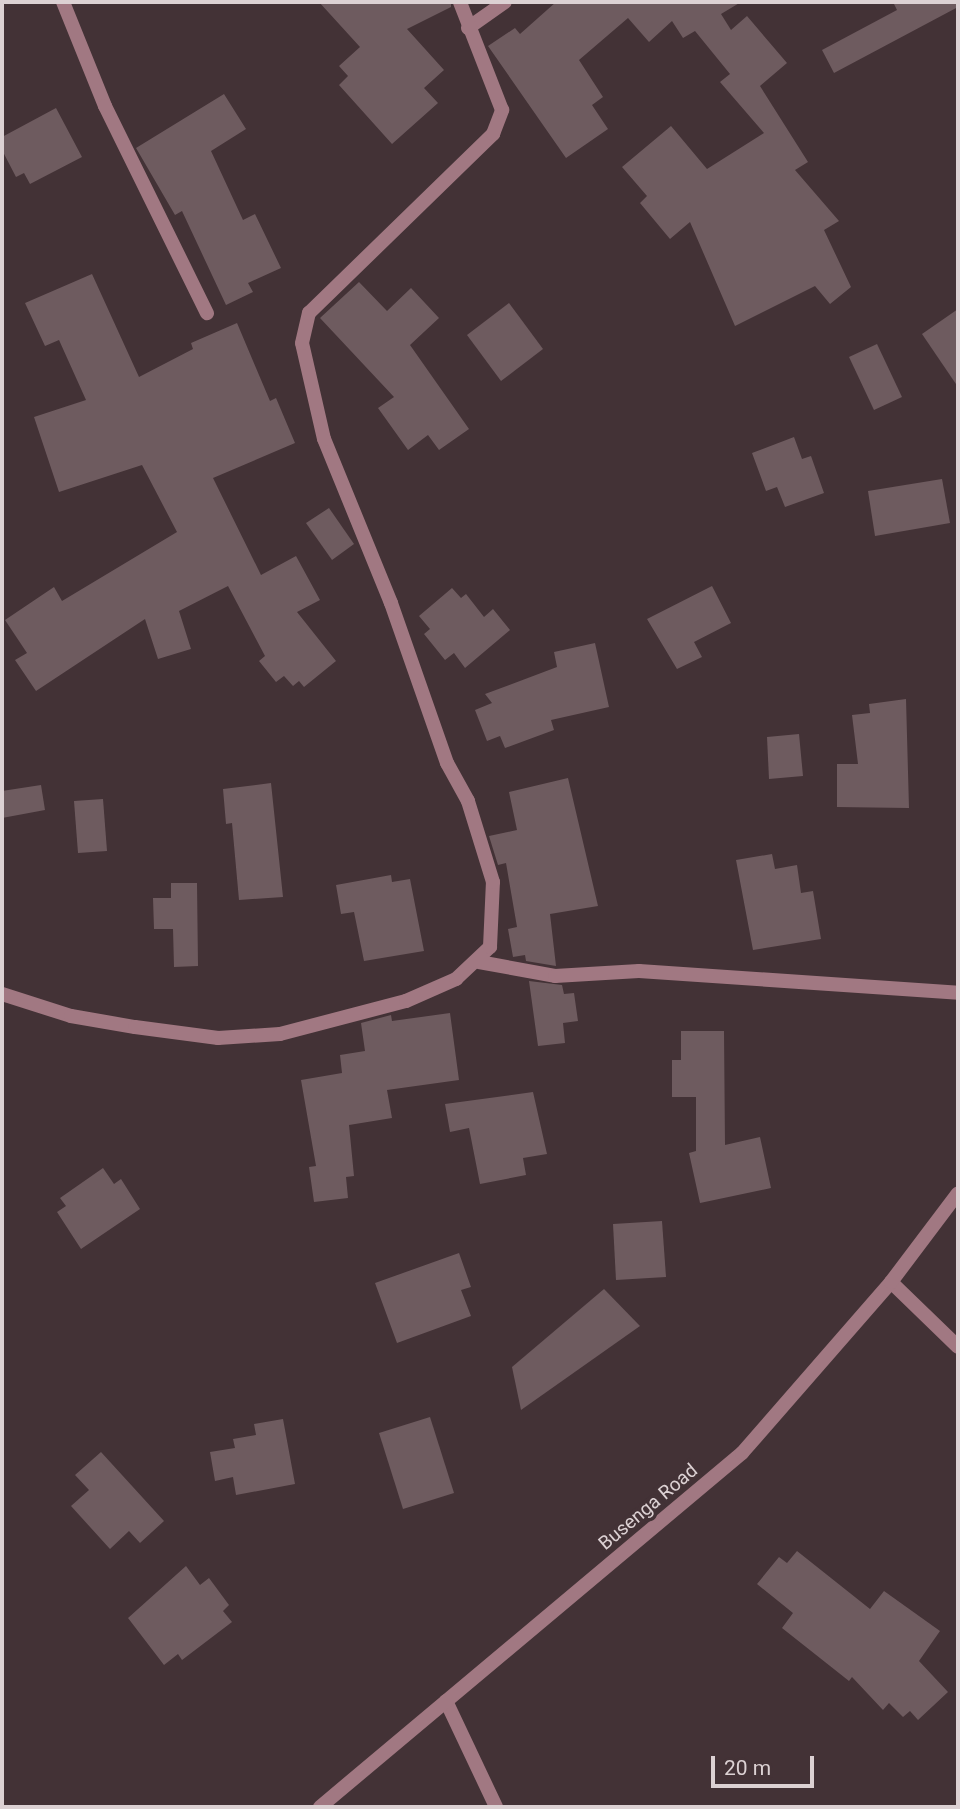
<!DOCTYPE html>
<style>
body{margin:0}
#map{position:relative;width:960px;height:1809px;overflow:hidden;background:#433236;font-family:Roboto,sans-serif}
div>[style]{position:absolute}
.building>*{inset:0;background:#6e5b5f}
.minor>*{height:14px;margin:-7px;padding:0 7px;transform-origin:7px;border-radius:7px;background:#a17882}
.tertiary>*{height:14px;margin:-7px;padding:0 7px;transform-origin:7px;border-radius:7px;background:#a17882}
span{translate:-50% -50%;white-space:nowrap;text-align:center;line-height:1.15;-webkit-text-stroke:7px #433236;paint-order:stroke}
.street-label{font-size:19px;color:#dcd1d3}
.frame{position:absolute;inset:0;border:4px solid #dcd1d3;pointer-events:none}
.scale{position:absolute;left:711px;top:1756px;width:103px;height:32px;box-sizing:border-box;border:4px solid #dcd1d3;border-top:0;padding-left:9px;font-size:21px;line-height:24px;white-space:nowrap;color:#dcd1d3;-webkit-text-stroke:5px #433236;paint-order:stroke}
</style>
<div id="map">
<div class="building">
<i style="clip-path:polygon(319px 2px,451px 2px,451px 7px,407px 29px,444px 70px,424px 88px,438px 103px,392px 144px,339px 85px,348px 76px,339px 66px,360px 47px)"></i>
<i style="clip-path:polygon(556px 2px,741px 2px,721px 14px,731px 30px,747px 16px,787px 63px,760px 86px,808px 162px,795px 170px,839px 221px,824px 230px,851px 287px,830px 304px,815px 286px,735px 326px,690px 222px,670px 239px,640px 203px,647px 196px,622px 167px,671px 126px,707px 169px,764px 133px,720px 82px,730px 74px,695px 31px,683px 38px,672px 21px,649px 42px,628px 18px,579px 60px,603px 97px,592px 105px,608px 129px,566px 158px,488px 46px,515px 28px,520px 34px)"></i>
<i style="clip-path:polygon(893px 2px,958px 2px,958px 7px,834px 73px,822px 50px,897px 10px)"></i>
<i style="clip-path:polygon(224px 94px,246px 129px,211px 151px,243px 220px,255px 214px,281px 268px,248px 283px,253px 292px,226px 305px,182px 211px,175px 215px,136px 148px)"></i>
<i style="clip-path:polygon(56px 108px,82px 157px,30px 184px,24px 173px,16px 177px,2px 150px,2px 137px)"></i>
<i style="clip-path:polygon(92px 274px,139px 377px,193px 349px,191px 343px,237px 323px,270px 401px,276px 398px,295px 443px,213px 478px,261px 575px,296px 556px,320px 600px,297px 612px,336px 661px,304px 687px,299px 681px,293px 686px,284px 676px,276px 682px,259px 661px,265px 656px,228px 586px,179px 611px,191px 649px,158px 659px,145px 619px,36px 691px,15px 660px,27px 653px,5px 620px,54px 587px,62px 601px,177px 532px,142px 465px,59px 492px,34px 417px,86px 400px,59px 340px,45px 346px,25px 303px)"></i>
<i style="clip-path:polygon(359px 282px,387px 311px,411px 288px,439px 318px,410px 345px,469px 429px,439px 450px,428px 435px,408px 450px,378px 408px,394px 397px,320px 318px)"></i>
<i style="clip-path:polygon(509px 303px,543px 349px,501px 381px,467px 335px)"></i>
<i style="clip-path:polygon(958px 309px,958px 387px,922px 334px)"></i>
<i style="clip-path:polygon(877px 344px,902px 397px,874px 410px,849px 357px)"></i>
<i style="clip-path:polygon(794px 437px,802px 459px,811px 456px,824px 493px,785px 507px,777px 487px,766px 491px,752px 453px)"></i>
<i style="clip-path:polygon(942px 479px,950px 523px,875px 536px,868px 491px)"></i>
<i style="clip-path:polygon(329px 508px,354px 544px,332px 560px,306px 523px)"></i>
<i style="clip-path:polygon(712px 586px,731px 623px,694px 642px,702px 657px,677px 669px,647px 619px)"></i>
<i style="clip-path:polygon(452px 588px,461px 598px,466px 594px,484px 617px,493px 609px,510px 630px,465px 668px,454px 653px,445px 660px,424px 634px,430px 629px,419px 616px)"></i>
<i style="clip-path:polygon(595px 643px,609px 707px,551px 720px,554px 730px,505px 748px,500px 736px,487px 741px,475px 710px,492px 703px,485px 694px,557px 667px,554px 652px)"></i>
<i style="clip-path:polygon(906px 699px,909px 808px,837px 807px,837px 764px,858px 764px,852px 715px,870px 713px,869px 704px)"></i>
<i style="clip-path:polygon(799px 734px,803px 776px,769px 779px,767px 737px)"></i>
<i style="clip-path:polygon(568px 778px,598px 906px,550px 914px,556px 966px,526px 961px,525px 955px,513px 957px,508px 929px,517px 927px,506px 863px,498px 865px,489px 836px,517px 830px,509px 792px)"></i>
<i style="clip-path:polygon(271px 783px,283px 897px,239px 900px,232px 823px,226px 824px,223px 789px)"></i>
<i style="clip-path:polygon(41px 785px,45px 810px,2px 818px,2px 791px)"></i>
<i style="clip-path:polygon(103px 799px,107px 851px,78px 853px,74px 801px)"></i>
<i style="clip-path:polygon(772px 854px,775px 869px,797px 865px,801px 893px,813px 891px,821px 939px,753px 950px,736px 860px)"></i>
<i style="clip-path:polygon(391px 875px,392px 882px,410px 879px,424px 951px,364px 961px,354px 912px,341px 914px,336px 885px)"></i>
<i style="clip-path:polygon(171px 883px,197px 883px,198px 966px,174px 967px,173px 929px,154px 929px,153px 898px,171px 898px)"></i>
<i style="clip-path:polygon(529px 981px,562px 985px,564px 994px,574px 993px,578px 1021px,563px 1023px,565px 1043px,538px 1046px)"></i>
<i style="clip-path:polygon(450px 1013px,459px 1080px,387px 1090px,392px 1118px,349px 1125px,354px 1176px,346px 1177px,348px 1198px,314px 1202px,309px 1167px,316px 1166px,301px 1080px,342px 1073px,340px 1055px,365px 1051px,361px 1023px,391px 1015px,392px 1021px)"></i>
<i style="clip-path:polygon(681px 1031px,724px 1031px,725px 1145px,760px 1137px,771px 1188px,700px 1203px,689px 1153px,696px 1151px,696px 1097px,672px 1097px,672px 1060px,681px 1060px)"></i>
<i style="clip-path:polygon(533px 1092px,547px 1154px,523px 1158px,526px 1175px,480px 1184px,469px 1128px,450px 1132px,445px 1104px)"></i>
<i style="clip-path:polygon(103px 1168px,114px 1184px,121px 1179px,140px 1209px,81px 1249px,57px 1212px,66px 1206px,60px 1198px)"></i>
<i style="clip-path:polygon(662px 1221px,666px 1277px,616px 1280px,613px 1224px)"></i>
<i style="clip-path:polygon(459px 1253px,471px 1287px,461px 1290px,471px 1316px,397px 1343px,375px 1283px)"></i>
<i style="clip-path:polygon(604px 1289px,640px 1326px,521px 1410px,512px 1367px)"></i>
<i style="clip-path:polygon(430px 1417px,454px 1493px,403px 1509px,379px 1433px)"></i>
<i style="clip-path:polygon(283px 1419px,295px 1484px,236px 1495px,233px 1477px,215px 1481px,210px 1452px,235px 1448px,233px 1439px,256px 1435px,254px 1424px)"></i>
<i style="clip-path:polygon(101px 1452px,164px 1521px,140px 1543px,129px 1531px,110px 1549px,71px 1506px,89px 1490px,75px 1475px)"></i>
<i style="clip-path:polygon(797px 1551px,870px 1609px,884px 1591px,940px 1631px,919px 1661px,948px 1692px,918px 1720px,910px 1711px,903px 1717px,889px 1703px,883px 1710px,852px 1677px,849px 1681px,782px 1628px,793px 1613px,757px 1584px,779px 1557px,787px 1563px)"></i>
<i style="clip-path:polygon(186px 1566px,200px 1585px,209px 1578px,229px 1605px,223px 1611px,232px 1622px,182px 1660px,178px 1654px,164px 1665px,128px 1618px)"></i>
</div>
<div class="minor">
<i style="left:63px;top:2px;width:112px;rotate:68deg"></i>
<i style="left:105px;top:106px;width:231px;rotate:63.8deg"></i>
<i style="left:468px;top:28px;width:45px;rotate:-35.1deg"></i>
<i style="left:479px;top:962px;width:77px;rotate:10.4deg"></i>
<i style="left:555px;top:976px;width:84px;rotate:-3.4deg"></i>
<i style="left:639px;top:971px;width:320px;rotate:3.9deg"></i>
<i style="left:2px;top:994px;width:72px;rotate:17.7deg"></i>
<i style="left:71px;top:1016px;width:65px;rotate:9.8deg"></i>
<i style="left:135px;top:1027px;width:84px;rotate:7.5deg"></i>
<i style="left:218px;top:1038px;width:62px;rotate:-3.7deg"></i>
<i style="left:280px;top:1034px;width:130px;rotate:-14.7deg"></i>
<i style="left:406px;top:1001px;width:55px;rotate:-23.7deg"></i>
<i style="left:456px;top:979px;width:47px;rotate:-43.3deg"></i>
<i style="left:490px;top:947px;width:65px;rotate:-87.4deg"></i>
<i style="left:493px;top:882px;width:85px;rotate:-107.2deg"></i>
<i style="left:468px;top:801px;width:43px;rotate:-118.9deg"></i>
<i style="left:447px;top:763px;width:170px;rotate:-109.3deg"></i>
<i style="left:391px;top:603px;width:177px;rotate:-112.2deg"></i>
<i style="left:324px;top:439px;width:98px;rotate:-102.9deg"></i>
<i style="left:302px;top:343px;width:31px;rotate:-77deg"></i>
<i style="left:309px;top:313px;width:257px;rotate:-44.2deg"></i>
<i style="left:493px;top:134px;width:26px;rotate:-69deg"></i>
<i style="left:502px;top:110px;width:116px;rotate:-111.3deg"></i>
<i style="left:891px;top:1282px;width:93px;rotate:44.1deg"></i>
<i style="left:446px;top:1701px;width:117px;rotate:64.7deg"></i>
</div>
<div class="tertiary">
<i style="left:320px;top:1807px;width:551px;rotate:-39.99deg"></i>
<i style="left:742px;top:1453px;width:227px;rotate:-48.9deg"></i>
<i style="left:891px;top:1282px;width:111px;rotate:-53deg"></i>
</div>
<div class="street-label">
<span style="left:648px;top:1507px;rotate:-40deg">Busenga Road</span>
</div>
<div class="frame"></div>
<div class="scale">20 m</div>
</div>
